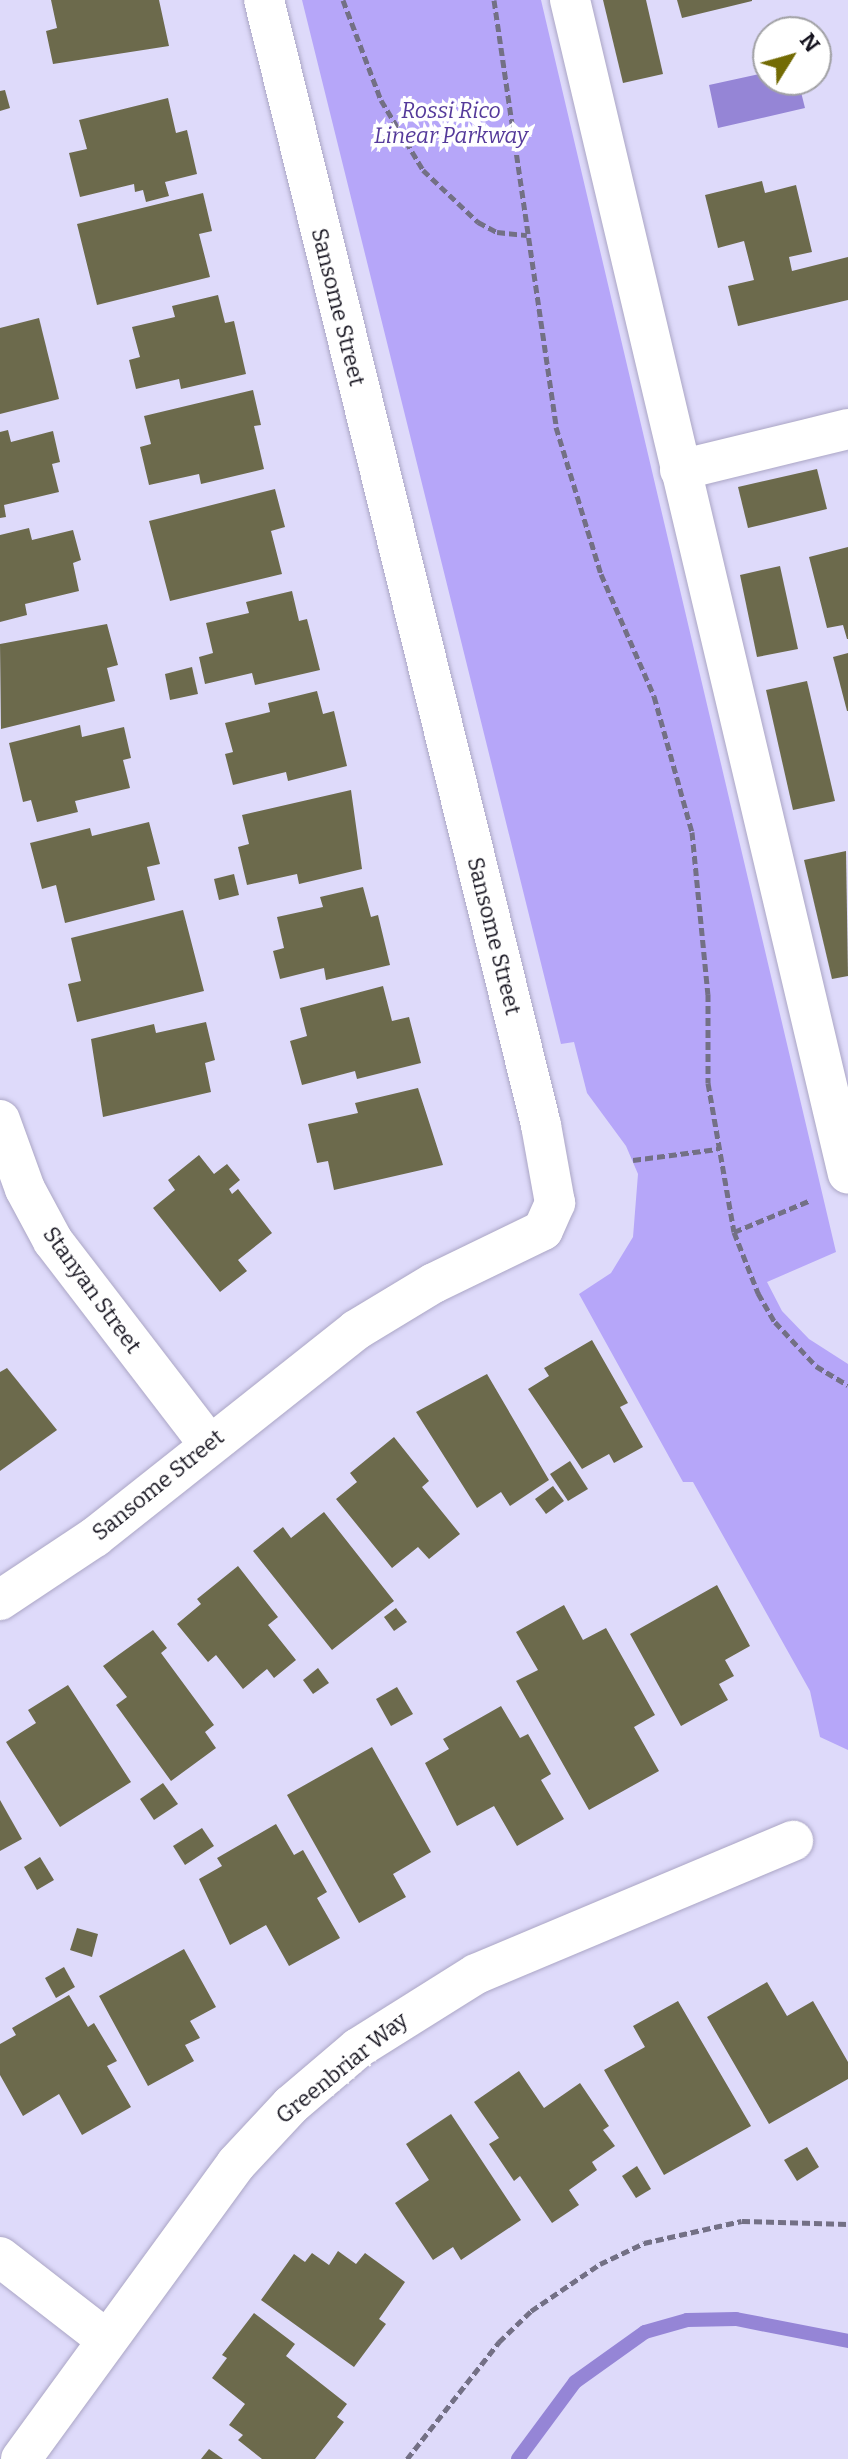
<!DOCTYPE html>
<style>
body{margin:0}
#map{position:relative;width:848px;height:2459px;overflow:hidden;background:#dedafa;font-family:Bitter,serif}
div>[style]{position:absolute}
.green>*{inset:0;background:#b6a6f9}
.water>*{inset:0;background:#9585d6}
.stream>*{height:14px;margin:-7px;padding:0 7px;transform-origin:7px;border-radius:7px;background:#9585d6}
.building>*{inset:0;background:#6c6a4c}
.path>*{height:5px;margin-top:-2.5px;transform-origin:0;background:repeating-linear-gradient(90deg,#737085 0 8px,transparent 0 12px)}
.roads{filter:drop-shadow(0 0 2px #aba6c5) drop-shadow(0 0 2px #aba6c5)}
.street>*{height:40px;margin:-20px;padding:0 20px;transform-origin:20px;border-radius:20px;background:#fff}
span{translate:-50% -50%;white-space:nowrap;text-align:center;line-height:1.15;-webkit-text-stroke:7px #fff;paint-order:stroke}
.park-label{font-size:22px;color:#553a9a;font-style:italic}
.street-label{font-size:22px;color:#15131e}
.north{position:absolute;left:752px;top:16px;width:80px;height:80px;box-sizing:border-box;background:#fff;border:2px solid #a1a1a5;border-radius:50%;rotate:53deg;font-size:22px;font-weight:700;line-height:32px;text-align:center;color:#15131e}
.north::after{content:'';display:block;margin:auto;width:28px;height:36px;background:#736b04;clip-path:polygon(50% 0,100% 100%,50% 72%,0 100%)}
</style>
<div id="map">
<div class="green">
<i style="clip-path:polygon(302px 0,541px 0,836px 1252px,767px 1282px,782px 1311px,809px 1339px,848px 1364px,848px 1750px,820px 1737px,810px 1691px,693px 1482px,683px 1482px,579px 1294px,611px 1273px,633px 1237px,638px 1174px,626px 1146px,587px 1093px,574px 1042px,561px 1044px)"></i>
</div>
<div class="water">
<i style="clip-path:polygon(768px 72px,768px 80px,798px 80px,805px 108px,718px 128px,709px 85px)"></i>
</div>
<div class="stream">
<i style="left:518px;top:2459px;width:96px;rotate:-53.5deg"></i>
<i style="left:575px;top:2382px;width:86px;rotate:-35.5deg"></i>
<i style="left:645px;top:2332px;width:44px;rotate:-15.9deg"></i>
<i style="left:687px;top:2320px;width:49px;rotate:-1.2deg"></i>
<i style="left:736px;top:2319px;width:114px;rotate:11.1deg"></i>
</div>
<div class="building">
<i style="clip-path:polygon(51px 0,159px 0,169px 46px,53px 64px,46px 31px,57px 28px)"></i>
<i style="clip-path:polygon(603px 0,646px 0,663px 74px,623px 83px)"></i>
<i style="clip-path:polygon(677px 0,752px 0,752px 1px,682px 18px)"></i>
<i style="clip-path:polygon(5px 90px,10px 108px,0 111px,0 91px)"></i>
<i style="clip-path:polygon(168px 98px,176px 133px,187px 130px,197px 174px,165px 182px,169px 196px,146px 202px,143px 190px,135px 192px,134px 184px,80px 197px,69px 153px,87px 149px,79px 120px)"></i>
<i style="clip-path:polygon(762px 181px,765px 193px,796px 185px,812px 252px,789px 257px,792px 271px,848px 257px,848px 300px,738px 326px,728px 286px,754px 280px,744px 241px,718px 248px,705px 195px)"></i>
<i style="clip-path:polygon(203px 193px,212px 231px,199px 234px,210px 277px,97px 305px,77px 224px)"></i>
<i style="clip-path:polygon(218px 295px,225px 323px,234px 321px,246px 374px,181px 389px,179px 379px,136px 389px,129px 360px,140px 357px,132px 327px,175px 317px,172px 306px)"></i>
<i style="clip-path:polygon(39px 318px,59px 399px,0 414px,0 328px)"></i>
<i style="clip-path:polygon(253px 390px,261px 425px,254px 426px,264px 469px,201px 484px,199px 474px,149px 485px,140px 447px,151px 444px,144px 416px)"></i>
<i style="clip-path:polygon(8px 430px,11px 442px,53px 431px,60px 462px,52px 464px,59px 492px,4px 505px,6px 517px,0 518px,0 432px)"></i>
<i style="clip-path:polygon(817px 469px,827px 509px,748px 528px,738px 487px)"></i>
<i style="clip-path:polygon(275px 489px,285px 527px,271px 531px,282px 574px,170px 601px,149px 521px)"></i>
<i style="clip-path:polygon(29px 528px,32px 540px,73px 530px,81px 560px,73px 563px,79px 591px,25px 604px,27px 615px,0 622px,0 535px)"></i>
<i style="clip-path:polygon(848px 547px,848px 639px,847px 639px,843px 625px,827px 628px,809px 557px)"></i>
<i style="clip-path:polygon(780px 566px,798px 649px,757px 657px,740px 575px)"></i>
<i style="clip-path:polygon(292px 591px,299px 621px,307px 619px,320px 670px,255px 685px,252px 673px,205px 684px,199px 657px,213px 653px,206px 623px,249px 613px,246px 602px)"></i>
<i style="clip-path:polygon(107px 624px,118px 665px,107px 668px,115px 701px,1px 729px,0 644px)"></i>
<i style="clip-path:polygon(848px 653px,848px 711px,847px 711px,833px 657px)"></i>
<i style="clip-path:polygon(192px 667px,198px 694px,170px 700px,165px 674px)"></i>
<i style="clip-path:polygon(807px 681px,835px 801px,793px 810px,766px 690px)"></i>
<i style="clip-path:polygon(317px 691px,323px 714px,334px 711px,347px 766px,288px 781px,286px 772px,233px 785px,225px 754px,233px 752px,225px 723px,270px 712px,268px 703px)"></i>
<i style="clip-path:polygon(80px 725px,82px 737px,124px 727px,131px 758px,123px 760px,130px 788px,75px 801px,78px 812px,37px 822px,31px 800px,23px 802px,9px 743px)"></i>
<i style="clip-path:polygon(351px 790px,362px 869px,299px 884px,297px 874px,247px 885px,238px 847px,249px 844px,242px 815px)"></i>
<i style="clip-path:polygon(149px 822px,160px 864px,147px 867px,155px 900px,65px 923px,56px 885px,42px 889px,30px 843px,90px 828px,92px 836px)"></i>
<i style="clip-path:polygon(846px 851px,848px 976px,832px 979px,804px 860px)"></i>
<i style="clip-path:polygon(234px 874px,239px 895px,219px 900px,214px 879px)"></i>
<i style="clip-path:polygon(363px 887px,371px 917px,378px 915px,390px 965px,326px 980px,324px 968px,280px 979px,273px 951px,284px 948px,277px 917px,323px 907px,320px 897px)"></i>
<i style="clip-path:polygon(183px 910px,204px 991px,77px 1022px,68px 984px,81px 981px,71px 938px)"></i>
<i style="clip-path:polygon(383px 986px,392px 1021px,409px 1017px,421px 1063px,357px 1079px,355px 1071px,302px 1085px,290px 1041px,307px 1036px,300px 1008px)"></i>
<i style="clip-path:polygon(206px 1022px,215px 1060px,205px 1063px,211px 1092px,103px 1117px,91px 1039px,154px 1024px,156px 1033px)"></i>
<i style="clip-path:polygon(418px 1088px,443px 1165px,334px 1190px,328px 1161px,317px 1163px,308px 1124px,358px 1113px,355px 1103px)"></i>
<i style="clip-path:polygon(199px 1155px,214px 1174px,227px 1164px,240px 1180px,229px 1189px,232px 1194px,238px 1189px,272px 1233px,238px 1260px,247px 1271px,220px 1292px,153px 1208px,175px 1190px,168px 1180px)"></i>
<i style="clip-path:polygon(592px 1340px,628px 1403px,620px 1407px,643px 1447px,614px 1463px,609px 1454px,582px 1469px,528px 1389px,549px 1376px,544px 1368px)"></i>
<i style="clip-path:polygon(7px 1368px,57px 1430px,0 1471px,0 1372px)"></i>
<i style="clip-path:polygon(487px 1374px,549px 1480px,510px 1506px,501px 1492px,477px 1508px,416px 1412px)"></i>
<i style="clip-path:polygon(394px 1437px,429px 1481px,422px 1487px,460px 1534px,429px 1559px,418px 1547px,392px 1568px,336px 1499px,357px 1482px,350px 1473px)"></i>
<i style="clip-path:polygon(570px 1461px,588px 1489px,568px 1501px,550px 1474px)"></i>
<i style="clip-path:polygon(553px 1486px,564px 1501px,546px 1514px,535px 1499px)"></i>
<i style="clip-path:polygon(324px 1512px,394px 1601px,332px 1650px,253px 1551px,283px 1527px,291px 1538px)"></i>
<i style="clip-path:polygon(238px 1566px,278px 1617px,268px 1625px,296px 1660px,274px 1678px,267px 1669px,243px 1689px,216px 1655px,208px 1662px,177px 1624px,201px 1604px,197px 1599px)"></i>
<i style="clip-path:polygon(717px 1585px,750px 1646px,725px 1660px,734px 1676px,719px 1684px,728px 1700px,681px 1726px,630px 1634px)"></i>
<i style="clip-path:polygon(564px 1605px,583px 1640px,606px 1628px,655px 1715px,634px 1727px,659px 1771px,589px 1810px,516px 1681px,538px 1670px,516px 1632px)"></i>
<i style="clip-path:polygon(396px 1608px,407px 1622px,394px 1631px,384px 1617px)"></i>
<i style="clip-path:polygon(153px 1630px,167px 1648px,161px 1653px,214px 1725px,205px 1732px,216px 1748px,171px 1781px,116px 1705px,127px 1697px,103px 1666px)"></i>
<i style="clip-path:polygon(318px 1668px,329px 1683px,313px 1694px,303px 1680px)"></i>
<i style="clip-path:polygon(68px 1685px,131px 1782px,60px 1827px,6px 1742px,36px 1723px,28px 1710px)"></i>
<i style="clip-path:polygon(397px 1687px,413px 1714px,391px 1726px,376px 1699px)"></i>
<i style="clip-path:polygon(501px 1706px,520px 1738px,528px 1734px,551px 1774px,541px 1780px,564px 1819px,517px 1846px,494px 1806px,457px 1826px,425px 1763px,449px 1749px,443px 1739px)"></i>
<i style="clip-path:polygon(372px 1747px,431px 1852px,393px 1874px,406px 1897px,359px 1923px,287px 1795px)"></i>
<i style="clip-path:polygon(163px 1783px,178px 1804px,154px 1820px,140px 1799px)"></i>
<i style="clip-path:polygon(0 1800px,22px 1839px,0 1851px)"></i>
<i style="clip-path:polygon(276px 1824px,294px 1855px,303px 1850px,327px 1892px,317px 1898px,340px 1938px,289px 1966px,266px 1925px,230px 1945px,199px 1879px,222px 1866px,217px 1858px)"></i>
<i style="clip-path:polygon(202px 1828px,214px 1846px,185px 1865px,173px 1846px)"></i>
<i style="clip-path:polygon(40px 1857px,54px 1880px,37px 1890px,24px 1867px)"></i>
<i style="clip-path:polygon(77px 1928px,98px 1934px,92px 1957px,70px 1950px)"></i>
<i style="clip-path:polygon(184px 1949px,216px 2007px,190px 2021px,200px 2038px,185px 2045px,194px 2061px,148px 2086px,99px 1996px)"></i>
<i style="clip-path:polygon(64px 1967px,75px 1987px,56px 1998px,45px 1978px)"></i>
<i style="clip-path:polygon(767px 1982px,787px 2016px,813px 2001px,848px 2062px,848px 2079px,769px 2124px,707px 2017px)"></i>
<i style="clip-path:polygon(69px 1995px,88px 2027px,94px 2023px,117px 2061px,107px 2066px,131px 2107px,82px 2135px,59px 2094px,23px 2116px,0 2075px,0 2044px,16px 2035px,12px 2028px)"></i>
<i style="clip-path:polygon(678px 2001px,751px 2126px,664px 2175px,604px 2070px,645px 2047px,633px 2026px)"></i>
<i style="clip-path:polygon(519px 2071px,544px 2108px,580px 2083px,609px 2126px,603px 2130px,615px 2146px,592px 2162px,597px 2170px,569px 2190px,579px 2205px,552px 2223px,520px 2176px,514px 2181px,489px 2144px,499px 2138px,474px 2102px)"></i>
<i style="clip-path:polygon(451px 2114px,521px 2220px,461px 2260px,453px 2247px,433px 2260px,395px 2203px,429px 2180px,406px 2144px)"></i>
<i style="clip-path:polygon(807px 2147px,819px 2167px,797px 2181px,784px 2160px)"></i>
<i style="clip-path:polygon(637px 2166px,651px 2189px,636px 2198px,622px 2176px)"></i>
<i style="clip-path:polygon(338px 2251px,356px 2264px,365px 2253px,405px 2282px,379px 2319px,386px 2324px,354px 2367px,261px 2300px,294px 2254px,305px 2262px,312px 2253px,329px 2265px)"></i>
<i style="clip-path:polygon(254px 2313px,295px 2344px,286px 2356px,347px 2404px,337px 2417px,344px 2422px,315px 2459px,262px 2459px,238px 2440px,243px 2435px,229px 2425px,245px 2404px,212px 2378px,227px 2358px,222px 2355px)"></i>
<i style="clip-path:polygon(209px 2449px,223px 2459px,201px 2459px)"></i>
</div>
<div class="path">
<i style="left:343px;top:0;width:107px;rotate:69.2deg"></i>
<i style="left:381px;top:100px;width:82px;rotate:59deg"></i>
<i style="left:423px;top:170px;width:76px;rotate:43.4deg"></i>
<i style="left:478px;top:222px;width:21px;rotate:28deg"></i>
<i style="left:497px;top:232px;width:30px;rotate:6deg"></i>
<i style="left:494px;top:0;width:431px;rotate:81.7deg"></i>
<i style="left:556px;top:427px;width:154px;rotate:73deg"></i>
<i style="left:601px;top:574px;width:133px;rotate:66.5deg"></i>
<i style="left:654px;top:696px;width:141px;rotate:74.4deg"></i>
<i style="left:692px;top:832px;width:163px;rotate:84.4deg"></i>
<i style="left:708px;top:994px;width:89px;rotate:90deg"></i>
<i style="left:708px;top:1083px;width:151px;rotate:80.1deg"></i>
<i style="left:734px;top:1232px;width:66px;rotate:68.5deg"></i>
<i style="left:758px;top:1293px;width:34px;rotate:60deg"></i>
<i style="left:775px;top:1322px;width:60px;rotate:47deg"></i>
<i style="left:816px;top:1366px;width:37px;rotate:31deg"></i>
<i style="left:633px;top:1160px;width:85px;rotate:-7.5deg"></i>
<i style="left:734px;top:1232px;width:83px;rotate:-22.6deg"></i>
<i style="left:407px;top:2459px;width:149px;rotate:-51.8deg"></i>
<i style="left:499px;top:2342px;width:45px;rotate:-44.1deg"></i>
<i style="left:531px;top:2311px;width:83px;rotate:-34.3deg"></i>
<i style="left:600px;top:2264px;width:49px;rotate:-25.5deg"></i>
<i style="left:644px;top:2243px;width:100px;rotate:-12.7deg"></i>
<i style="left:742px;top:2221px;width:106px;rotate:1.6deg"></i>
</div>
<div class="roads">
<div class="street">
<i style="left:570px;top:0;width:1206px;rotate:76.68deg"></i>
<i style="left:680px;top:470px;width:173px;rotate:-13.7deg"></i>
<i style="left:0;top:1120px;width:73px;rotate:70.1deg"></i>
<i style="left:25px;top:1189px;width:59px;rotate:61.7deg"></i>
<i style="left:53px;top:1241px;width:256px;rotate:52.5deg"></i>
<i style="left:0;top:1600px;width:114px;rotate:-33.6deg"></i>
<i style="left:95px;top:1537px;width:333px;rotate:-38.4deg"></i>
<i style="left:356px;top:1330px;width:91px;rotate:-31.1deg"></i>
<i style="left:434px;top:1283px;width:121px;rotate:-25.9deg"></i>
<i style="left:543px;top:1230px;width:30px;rotate:-66deg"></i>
<i style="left:555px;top:1203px;width:79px;rotate:-100.2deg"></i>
<i style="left:541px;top:1125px;width:1159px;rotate:-103.83deg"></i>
<i style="left:0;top:2257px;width:135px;rotate:37.8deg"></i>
<i style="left:21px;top:2459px;width:365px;rotate:-53.9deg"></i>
<i style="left:236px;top:2164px;width:81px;rotate:-47deg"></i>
<i style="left:291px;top:2105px;width:88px;rotate:-40.4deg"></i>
<i style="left:358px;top:2048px;width:139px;rotate:-32.1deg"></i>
<i style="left:476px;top:1974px;width:344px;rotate:-22.8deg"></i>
</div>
</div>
<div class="park-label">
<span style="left:451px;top:123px">Rossi Rico<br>Linear Parkway</span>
</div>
<div class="street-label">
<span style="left:338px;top:307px;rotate:76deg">Sansome Street</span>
<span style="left:494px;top:936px;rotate:76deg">Sansome Street</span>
<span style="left:92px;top:1290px;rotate:54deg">Stanyan Street</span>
<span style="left:158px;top:1485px;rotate:-39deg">Sansome Street</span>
<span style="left:342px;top:2068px;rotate:-39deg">Greenbriar Way</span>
</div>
<div class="north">N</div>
</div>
